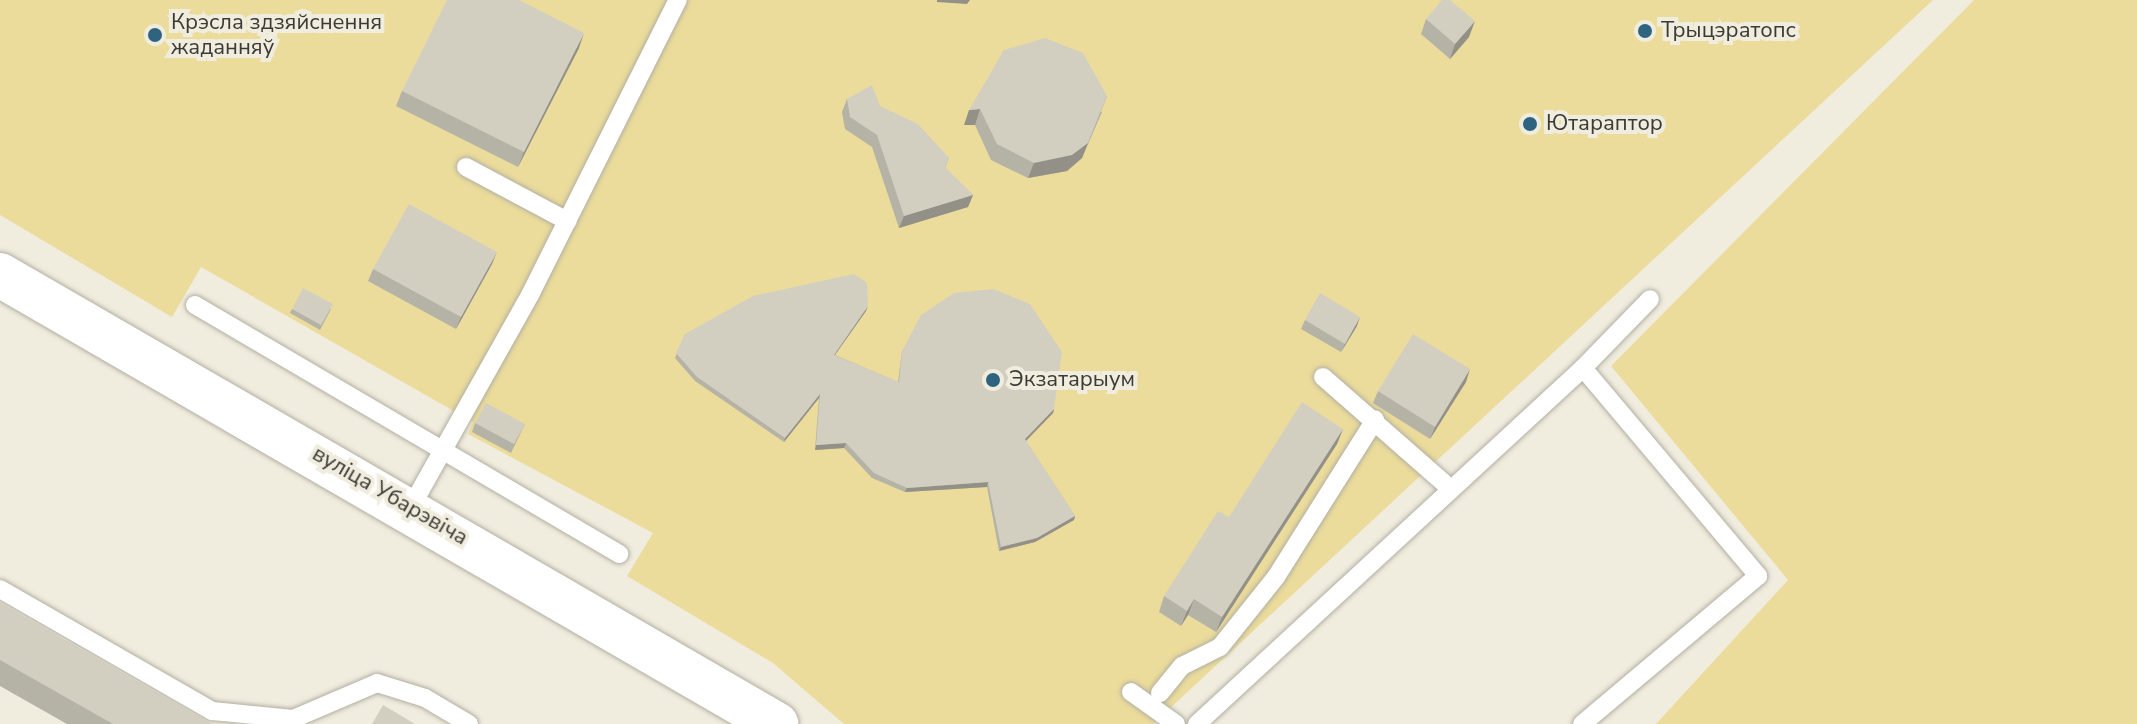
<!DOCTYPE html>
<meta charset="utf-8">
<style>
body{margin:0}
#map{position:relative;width:2137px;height:724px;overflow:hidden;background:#f0ecde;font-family:"Nunito Sans",sans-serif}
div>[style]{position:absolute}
.green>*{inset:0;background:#ebdc9b}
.roads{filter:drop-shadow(0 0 2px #b2afa2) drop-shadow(0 0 2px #b2afa2)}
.service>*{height:18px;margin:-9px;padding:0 9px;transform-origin:9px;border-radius:9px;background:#fff}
.secondary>*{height:44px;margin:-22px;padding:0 22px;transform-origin:22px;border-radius:22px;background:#fff}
.wall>*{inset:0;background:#b5b2a6}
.shaded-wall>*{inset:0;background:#939187}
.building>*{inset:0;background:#d2cfc1}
.dots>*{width:22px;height:22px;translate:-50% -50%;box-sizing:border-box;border:4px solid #f0ecde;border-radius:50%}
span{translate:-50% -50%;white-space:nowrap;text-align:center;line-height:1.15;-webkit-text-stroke:8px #f0ecde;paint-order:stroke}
.poi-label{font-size:22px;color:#3b3a34}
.left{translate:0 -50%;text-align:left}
.street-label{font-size:22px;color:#3b3a34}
</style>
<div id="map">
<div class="green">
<i style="clip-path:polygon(0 0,1933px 0,1153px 724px,844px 724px,773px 663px,627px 576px,653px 533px,468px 434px,473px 422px,201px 267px,172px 317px,0 215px)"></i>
<i style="clip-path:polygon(1974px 0,2137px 0,2137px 724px,1656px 724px,1788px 580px,1611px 366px)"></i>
</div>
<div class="roads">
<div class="service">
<i style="left:466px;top:167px;width:115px;rotate:28.1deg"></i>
<i style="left:195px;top:305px;width:492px;rotate:30.4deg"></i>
<i style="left:1583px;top:368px;width:96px;rotate:-45.8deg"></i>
<i style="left:1323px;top:377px;width:170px;rotate:41.2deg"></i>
<i style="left:411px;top:507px;width:245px;rotate:-60.7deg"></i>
<i style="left:531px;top:293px;width:328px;rotate:-63.4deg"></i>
<i style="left:0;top:589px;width:245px;rotate:29.9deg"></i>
<i style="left:212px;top:711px;width:81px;rotate:5.6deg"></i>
<i style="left:293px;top:719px;width:91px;rotate:-23.2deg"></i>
<i style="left:377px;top:683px;width:50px;rotate:17.4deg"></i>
<i style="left:425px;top:698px;width:51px;rotate:30.6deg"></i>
<i style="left:1131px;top:692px;width:55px;rotate:35.4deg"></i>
<i style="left:1160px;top:693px;width:35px;rotate:-51deg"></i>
<i style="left:1182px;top:666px;width:42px;rotate:-26.6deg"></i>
<i style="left:1220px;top:647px;width:90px;rotate:-51.3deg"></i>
<i style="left:1276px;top:577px;width:186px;rotate:-57.8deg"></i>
<i style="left:1197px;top:724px;width:525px;rotate:-42.68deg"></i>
<i style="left:1583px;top:368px;width:272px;rotate:49.9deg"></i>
<i style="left:1758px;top:576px;width:230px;rotate:139.9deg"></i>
</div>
<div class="secondary">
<i style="left:0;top:275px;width:897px;rotate:30.05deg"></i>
</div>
</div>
<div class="wall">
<i style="clip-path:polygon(1426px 19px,1469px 37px,1450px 59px,1421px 34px)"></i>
<i style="clip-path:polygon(579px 48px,518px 167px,396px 106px,402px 91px)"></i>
<i style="clip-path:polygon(1004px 50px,1102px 112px,1082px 158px,1067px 171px,1028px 178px,991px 160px,975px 125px,964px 125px)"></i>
<i style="clip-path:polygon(847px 99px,880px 106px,949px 158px,945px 168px,973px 195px,968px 207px,899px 228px,872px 147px,845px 129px,842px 112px)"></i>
<i style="clip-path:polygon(492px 264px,456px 329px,368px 281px,373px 269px)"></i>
<i style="clip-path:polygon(292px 309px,331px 309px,320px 330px,290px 313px)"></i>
<i style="clip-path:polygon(866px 311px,835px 355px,898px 382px,902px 351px,1054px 409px,1053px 413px,1026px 441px,1075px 516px,1074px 520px,1035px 542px,999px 551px,987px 487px,905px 492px,872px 478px,844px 448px,815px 450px,819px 398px,784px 442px,695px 381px,675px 358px,685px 334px)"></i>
<i style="clip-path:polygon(1305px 320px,1357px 326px,1341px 352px,1301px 329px)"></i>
<i style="clip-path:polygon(1466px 382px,1430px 439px,1373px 403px,1378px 391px)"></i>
<i style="clip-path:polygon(475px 423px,525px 424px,511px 453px,472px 432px)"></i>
<i style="clip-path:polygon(1343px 429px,1337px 444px,1216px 632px,1188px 615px,1181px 626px,1159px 612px,1164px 596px,1229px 517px)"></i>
<i style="clip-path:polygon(0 603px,211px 724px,67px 724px,0 686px)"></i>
</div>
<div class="shaded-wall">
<i style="clip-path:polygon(937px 0,970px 0,967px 4px,937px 2px)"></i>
<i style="clip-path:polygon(1475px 21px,1469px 37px,1450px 59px,1455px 44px)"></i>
<i style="clip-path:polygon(584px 33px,579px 48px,518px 167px,524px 152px)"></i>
<i style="clip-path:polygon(1107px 96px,1082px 158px,1067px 171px,1028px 178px,1034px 163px)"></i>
<i style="clip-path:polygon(980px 109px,975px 125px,964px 125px,969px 110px)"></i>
<i style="clip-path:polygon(973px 195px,968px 207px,899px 228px,904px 216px)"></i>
<i style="clip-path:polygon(497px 252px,492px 264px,456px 329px,461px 317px)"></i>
<i style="clip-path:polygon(868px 306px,866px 311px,832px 359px,834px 355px)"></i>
<i style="clip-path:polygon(1360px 317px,1357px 326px,1341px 352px,1345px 344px)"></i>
<i style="clip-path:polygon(1470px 369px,1466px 382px,1430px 439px,1435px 427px)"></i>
<i style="clip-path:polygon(820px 394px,819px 398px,784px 442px,785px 438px)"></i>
<i style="clip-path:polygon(1054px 409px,1053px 413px,1023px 444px,1025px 439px)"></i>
<i style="clip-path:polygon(1343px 429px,1337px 444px,1216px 632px,1222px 617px)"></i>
<i style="clip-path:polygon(846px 443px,844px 448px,815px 450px,816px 445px)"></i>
<i style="clip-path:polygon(988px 482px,987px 487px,905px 492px,907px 488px)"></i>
<i style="clip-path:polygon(1075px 516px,1074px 520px,1035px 542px,999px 551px,1001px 547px)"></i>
<i style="clip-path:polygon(1194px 599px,1188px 615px,1181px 626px,1187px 611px)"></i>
</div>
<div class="building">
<i style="clip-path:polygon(447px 0,519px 0,584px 33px,524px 152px,402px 91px)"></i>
<i style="clip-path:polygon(1442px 0,1450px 0,1475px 21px,1455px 44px,1426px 19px)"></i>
<i style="clip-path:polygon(1045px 38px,1083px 53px,1107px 96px,1088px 143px,1072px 155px,1034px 163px,997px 144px,980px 109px,969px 110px,1004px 50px)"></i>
<i style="clip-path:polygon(872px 85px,880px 106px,918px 124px,949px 158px,945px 167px,973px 195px,904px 216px,877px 135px,850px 117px,847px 99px)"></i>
<i style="clip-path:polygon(409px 204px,497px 252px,461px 317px,373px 269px)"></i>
<i style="clip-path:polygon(854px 274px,867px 283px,868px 306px,834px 355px,899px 382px,902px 351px,921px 315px,954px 293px,994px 289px,1030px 304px,1062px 352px,1054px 409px,1025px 439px,1075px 516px,1037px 538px,1001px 547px,988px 482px,907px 488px,874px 473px,846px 443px,816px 445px,820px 394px,785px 438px,697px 377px,676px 353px,685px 334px,753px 296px)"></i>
<i style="clip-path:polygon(303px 288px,333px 304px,321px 325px,292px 309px)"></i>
<i style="clip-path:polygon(1320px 293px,1360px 317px,1345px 344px,1305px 320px)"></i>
<i style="clip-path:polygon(1413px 334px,1470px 369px,1435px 427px,1378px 391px)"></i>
<i style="clip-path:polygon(1302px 402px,1343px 429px,1222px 617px,1194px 599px,1187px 611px,1164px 596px,1218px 511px,1229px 517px)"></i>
<i style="clip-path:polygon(486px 403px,525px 424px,514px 444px,475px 423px)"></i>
<i style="clip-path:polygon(0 603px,211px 724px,113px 724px,0 660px)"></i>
<i style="clip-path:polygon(383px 705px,415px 724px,372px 724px)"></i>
</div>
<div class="dots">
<i style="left:1645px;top:31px;background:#2f6480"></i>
<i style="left:155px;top:35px;background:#2f6480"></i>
<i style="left:1530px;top:124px;background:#2f6480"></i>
<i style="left:993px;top:380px;background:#2f6480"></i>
</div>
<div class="poi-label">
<span class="left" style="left:171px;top:35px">Крэсла здзяйснення<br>жаданняў</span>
<span class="left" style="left:1661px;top:31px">Трыцэратопс</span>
<span class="left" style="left:1546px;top:124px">Ютараптор</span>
<span class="left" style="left:1009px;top:380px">Экзатарыум</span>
</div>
<div class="street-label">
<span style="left:390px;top:496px;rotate:30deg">вуліца Убарэвіча</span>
</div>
</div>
